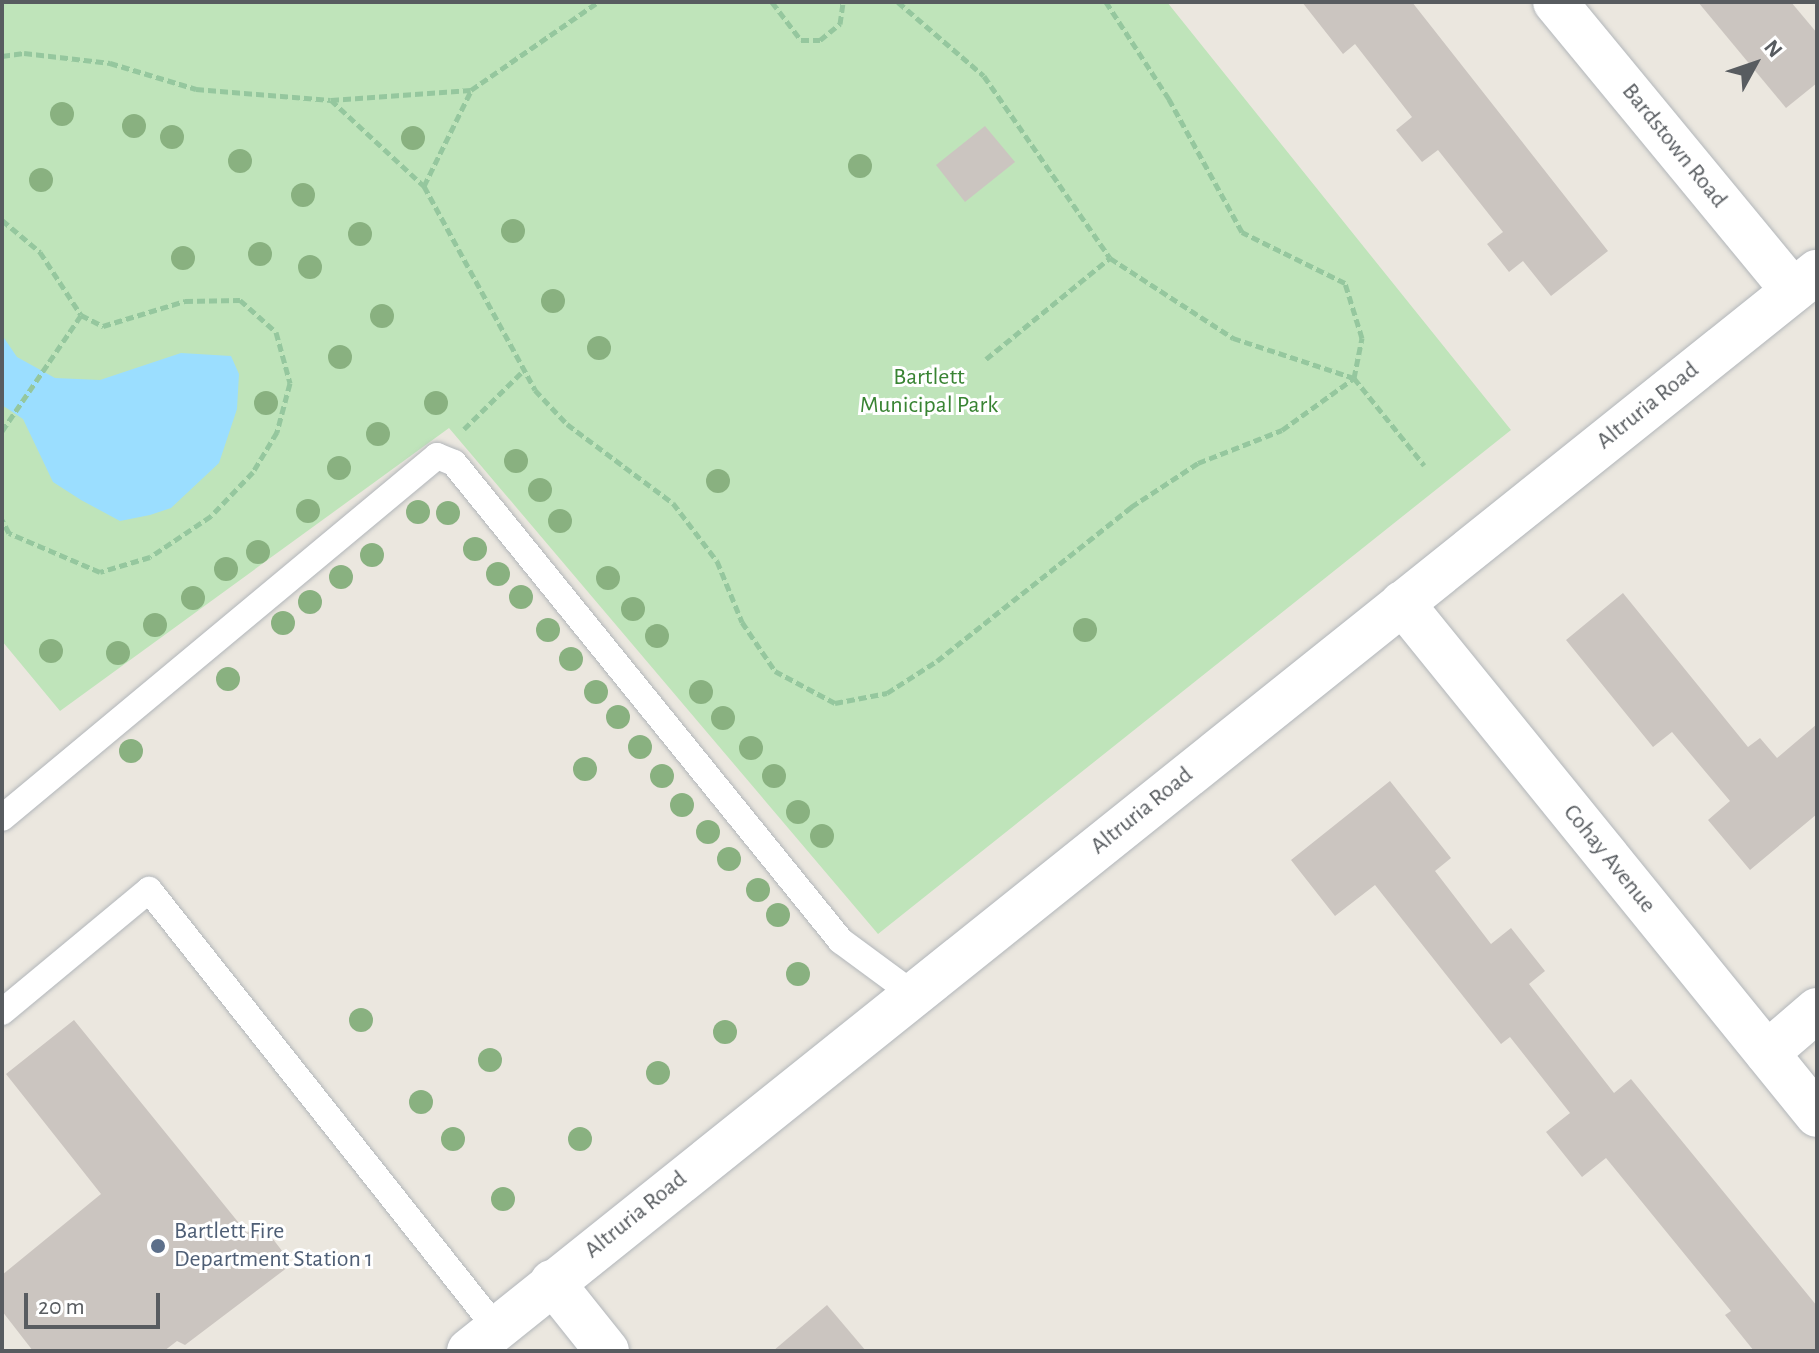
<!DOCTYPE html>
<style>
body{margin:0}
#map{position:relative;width:1819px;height:1353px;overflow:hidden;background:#ebe7df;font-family:"Alegreya Sans",sans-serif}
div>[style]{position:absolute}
.green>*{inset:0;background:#bfe4ba}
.water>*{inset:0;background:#9bdeff}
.building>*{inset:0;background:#cbc5c0}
.path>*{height:5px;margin-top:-2.5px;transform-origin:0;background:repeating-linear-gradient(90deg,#95c79e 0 8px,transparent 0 12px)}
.roads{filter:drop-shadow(0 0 2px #b2b6ba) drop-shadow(0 0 2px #b2b6ba)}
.service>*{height:26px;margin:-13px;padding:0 13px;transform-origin:13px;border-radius:13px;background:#fff}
.minor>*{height:44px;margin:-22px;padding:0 22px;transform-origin:22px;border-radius:22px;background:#fff}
.tertiary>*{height:44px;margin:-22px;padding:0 22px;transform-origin:22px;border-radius:22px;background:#fff}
.trees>*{width:24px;height:24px;margin:-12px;border-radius:50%;background:#89b180}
.dots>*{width:22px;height:22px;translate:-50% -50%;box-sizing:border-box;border:4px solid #fff;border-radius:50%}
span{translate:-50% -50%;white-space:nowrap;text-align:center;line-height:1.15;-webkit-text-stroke:6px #fff;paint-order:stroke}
.street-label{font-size:24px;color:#585c60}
.park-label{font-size:24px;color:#398433}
.service-label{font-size:24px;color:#4e5e75}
.left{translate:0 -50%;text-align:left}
.frame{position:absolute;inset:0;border:4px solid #585c60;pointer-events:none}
.north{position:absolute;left:1715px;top:24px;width:80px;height:80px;-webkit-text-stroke:6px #fff;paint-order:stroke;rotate:50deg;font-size:22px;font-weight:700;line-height:32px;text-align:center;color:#585c60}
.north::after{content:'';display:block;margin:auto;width:28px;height:36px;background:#585c60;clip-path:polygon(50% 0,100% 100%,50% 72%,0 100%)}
.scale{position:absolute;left:24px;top:1293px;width:136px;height:36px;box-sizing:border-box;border:4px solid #585c60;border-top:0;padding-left:10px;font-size:24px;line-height:28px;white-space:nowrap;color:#585c60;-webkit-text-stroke:6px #fff;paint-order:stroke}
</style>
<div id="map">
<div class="green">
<i style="clip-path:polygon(2px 2px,1167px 2px,1511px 430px,878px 934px,449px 428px,60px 711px,2px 641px)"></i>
</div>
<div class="water">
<i style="clip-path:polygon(2px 335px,17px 357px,55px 378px,100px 380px,181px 353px,231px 356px,239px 374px,237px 409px,219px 463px,171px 508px,150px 515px,120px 521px,81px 500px,53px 482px,23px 419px,2px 405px)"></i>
</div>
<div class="building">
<i style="clip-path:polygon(1302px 2px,1412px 2px,1608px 251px,1551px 296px,1523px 261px,1509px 272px,1487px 244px,1503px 232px,1438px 150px,1422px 162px,1396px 130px,1412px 117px,1355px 44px,1343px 54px)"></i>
<i style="clip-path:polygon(1698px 2px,1791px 2px,1817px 33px,1817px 83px,1786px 108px)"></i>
<i style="clip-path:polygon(985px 126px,1015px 162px,965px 202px,936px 165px)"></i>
<i style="clip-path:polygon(1623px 593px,1748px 747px,1760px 738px,1777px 758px,1817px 724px,1817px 814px,1750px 870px,1708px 820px,1730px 801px,1672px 732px,1653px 747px,1566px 640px)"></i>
<i style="clip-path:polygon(1390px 781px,1451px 858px,1435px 871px,1491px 944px,1511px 928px,1545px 971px,1529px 984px,1614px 1093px,1631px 1079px,1817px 1306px,1817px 1351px,1754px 1351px,1725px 1315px,1731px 1311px,1606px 1158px,1582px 1177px,1546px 1132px,1570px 1113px,1510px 1037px,1501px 1044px,1375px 885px,1335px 916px,1291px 860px)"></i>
<i style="clip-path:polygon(74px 1020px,247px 1233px,260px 1222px,292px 1264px,185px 1345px,177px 1341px,164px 1351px,33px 1351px,2px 1311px,2px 1275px,101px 1194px,6px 1074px)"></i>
<i style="clip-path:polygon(827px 1305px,866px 1351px,773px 1351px)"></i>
</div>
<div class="path">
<i style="left:772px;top:2px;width:48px;rotate:52.7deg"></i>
<i style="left:801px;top:40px;width:19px"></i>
<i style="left:820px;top:40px;width:26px;rotate:-39deg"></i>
<i style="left:840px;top:24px;width:22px;rotate:-82deg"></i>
<i style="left:898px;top:2px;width:113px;rotate:40.7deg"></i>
<i style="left:984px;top:76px;width:221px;rotate:55.3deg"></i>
<i style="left:1110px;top:258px;width:147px;rotate:33deg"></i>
<i style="left:1233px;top:338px;width:127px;rotate:18.3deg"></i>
<i style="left:1354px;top:378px;width:112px;rotate:51.2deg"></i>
<i style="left:2px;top:56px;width:22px;rotate:-8deg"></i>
<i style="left:24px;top:53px;width:87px;rotate:6.6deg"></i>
<i style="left:110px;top:63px;width:90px;rotate:16.8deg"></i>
<i style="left:196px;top:89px;width:135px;rotate:4.7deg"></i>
<i style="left:331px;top:100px;width:127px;rotate:42.8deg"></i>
<i style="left:424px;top:186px;width:232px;rotate:61.4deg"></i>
<i style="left:535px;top:390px;width:47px;rotate:46.7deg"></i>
<i style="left:567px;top:424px;width:132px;rotate:36.7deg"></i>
<i style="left:673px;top:503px;width:73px;rotate:52.8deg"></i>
<i style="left:717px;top:561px;width:66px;rotate:67.7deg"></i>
<i style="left:742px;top:622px;width:59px;rotate:56deg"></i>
<i style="left:775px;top:671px;width:68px;rotate:28.1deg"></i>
<i style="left:835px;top:703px;width:53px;rotate:-10.9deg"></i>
<i style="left:887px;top:693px;width:59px;rotate:-32.6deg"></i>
<i style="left:937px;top:661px;width:248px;rotate:-38.4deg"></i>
<i style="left:1131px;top:507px;width:80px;rotate:-33.3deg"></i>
<i style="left:1198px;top:463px;width:90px;rotate:-21.4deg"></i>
<i style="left:1282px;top:430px;width:89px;rotate:-35.8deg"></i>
<i style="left:1354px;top:378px;width:41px;rotate:-78.7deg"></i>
<i style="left:1362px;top:338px;width:58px;rotate:-107.2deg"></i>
<i style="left:1345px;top:283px;width:115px;rotate:-153.7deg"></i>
<i style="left:1242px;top:232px;width:152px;rotate:-118.8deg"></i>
<i style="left:1169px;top:99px;width:116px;rotate:-123deg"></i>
<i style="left:331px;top:100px;width:140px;rotate:-4.1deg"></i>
<i style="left:471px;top:90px;width:155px;rotate:-34.7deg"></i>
<i style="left:424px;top:186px;width:106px;rotate:-63.7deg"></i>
<i style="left:2px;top:220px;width:50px;rotate:40.1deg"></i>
<i style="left:40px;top:252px;width:75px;rotate:56.9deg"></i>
<i style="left:81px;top:315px;width:25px;rotate:27deg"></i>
<i style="left:103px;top:326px;width:86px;rotate:-17deg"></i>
<i style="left:185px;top:301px;width:55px;rotate:-1deg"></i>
<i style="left:240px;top:300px;width:48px;rotate:41.6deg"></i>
<i style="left:276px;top:332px;width:53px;rotate:74.6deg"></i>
<i style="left:290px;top:383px;width:51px;rotate:104.9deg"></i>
<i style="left:277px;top:432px;width:47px;rotate:121deg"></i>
<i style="left:253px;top:472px;width:61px;rotate:133.7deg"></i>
<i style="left:211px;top:516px;width:73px;rotate:146.1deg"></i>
<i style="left:150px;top:557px;width:52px;rotate:163.3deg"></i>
<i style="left:100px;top:572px;width:99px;rotate:-156.8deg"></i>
<i style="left:9px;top:533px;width:15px;rotate:-118deg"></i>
<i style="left:986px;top:359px;width:160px;rotate:-39.2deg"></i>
<i style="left:464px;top:429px;width:83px;rotate:-44.5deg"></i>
<i style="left:2px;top:431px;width:140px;rotate:-55.7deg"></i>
</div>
<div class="roads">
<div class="service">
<i style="left:2px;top:818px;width:566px;rotate:-39.77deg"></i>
<i style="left:437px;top:456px;width:18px;rotate:22deg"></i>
<i style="left:454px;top:463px;width:615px;rotate:51.01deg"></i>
<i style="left:841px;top:941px;width:89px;rotate:36.4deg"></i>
<i style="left:2px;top:1012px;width:191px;rotate:-39.7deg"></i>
<i style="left:149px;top:890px;width:560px;rotate:51.6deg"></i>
</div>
<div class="minor">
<i style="left:1555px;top:2px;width:374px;rotate:50.5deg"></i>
<i style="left:1402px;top:603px;width:659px;rotate:50.97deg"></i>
<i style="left:1767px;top:1053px;width:66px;rotate:-40.7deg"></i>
<i style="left:552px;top:1282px;width:88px;rotate:51.4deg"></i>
</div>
<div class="tertiary">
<i style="left:469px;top:1351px;width:1727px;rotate:-38.68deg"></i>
</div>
</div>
<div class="trees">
<i style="left:62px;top:114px"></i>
<i style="left:134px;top:126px"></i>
<i style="left:172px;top:137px"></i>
<i style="left:413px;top:138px"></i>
<i style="left:240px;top:161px"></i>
<i style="left:860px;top:166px"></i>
<i style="left:41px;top:180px"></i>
<i style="left:303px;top:195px"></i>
<i style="left:513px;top:231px"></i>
<i style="left:360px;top:234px"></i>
<i style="left:260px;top:254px"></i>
<i style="left:183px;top:258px"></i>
<i style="left:310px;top:267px"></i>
<i style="left:553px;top:301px"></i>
<i style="left:382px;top:316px"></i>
<i style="left:599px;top:348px"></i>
<i style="left:340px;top:357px"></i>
<i style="left:266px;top:403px"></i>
<i style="left:436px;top:403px"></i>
<i style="left:378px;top:434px"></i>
<i style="left:516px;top:461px"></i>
<i style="left:339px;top:468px"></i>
<i style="left:718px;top:481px"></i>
<i style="left:540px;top:490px"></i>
<i style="left:308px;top:511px"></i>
<i style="left:418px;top:512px"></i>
<i style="left:448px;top:513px"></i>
<i style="left:560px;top:521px"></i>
<i style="left:475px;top:549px"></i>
<i style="left:258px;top:552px"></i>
<i style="left:372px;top:555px"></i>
<i style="left:226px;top:569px"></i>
<i style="left:498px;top:574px"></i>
<i style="left:341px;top:577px"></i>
<i style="left:608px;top:578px"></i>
<i style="left:521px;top:597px"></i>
<i style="left:193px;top:598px"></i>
<i style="left:310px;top:602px"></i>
<i style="left:633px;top:609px"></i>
<i style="left:283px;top:623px"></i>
<i style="left:155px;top:625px"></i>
<i style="left:548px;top:630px"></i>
<i style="left:1085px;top:630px"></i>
<i style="left:657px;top:636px"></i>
<i style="left:51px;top:651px"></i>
<i style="left:118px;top:653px"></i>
<i style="left:571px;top:659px"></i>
<i style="left:228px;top:679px"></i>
<i style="left:596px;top:692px"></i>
<i style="left:701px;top:692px"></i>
<i style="left:618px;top:717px"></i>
<i style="left:723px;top:718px"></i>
<i style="left:640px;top:747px"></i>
<i style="left:751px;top:748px"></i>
<i style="left:131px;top:751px"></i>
<i style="left:585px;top:769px"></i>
<i style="left:662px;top:776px"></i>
<i style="left:774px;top:776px"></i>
<i style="left:682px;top:805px"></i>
<i style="left:798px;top:812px"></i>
<i style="left:708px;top:832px"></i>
<i style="left:822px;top:836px"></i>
<i style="left:729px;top:859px"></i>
<i style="left:758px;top:890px"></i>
<i style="left:778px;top:915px"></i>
<i style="left:798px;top:974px"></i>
<i style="left:361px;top:1020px"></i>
<i style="left:725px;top:1032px"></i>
<i style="left:490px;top:1060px"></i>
<i style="left:658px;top:1073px"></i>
<i style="left:421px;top:1102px"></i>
<i style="left:453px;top:1139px"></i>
<i style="left:580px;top:1139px"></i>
<i style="left:503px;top:1199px"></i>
</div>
<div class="dots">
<i style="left:158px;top:1246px;background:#5c6f8a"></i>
</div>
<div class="street-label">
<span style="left:1674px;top:146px;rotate:51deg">Bardstown Road</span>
<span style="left:1648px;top:406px;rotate:-39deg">Altruria Road</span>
<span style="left:1142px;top:811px;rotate:-39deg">Altruria Road</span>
<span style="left:1609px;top:859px;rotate:51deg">Cohay Avenue</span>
<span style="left:636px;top:1215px;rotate:-39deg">Altruria Road</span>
</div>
<div class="park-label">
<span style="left:929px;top:392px">Bartlett<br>Municipal Park</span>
</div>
<div class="service-label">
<span class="left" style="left:174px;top:1246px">Bartlett Fire<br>Department Station 1</span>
</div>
<div class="frame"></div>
<div class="north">N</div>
<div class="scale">20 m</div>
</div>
